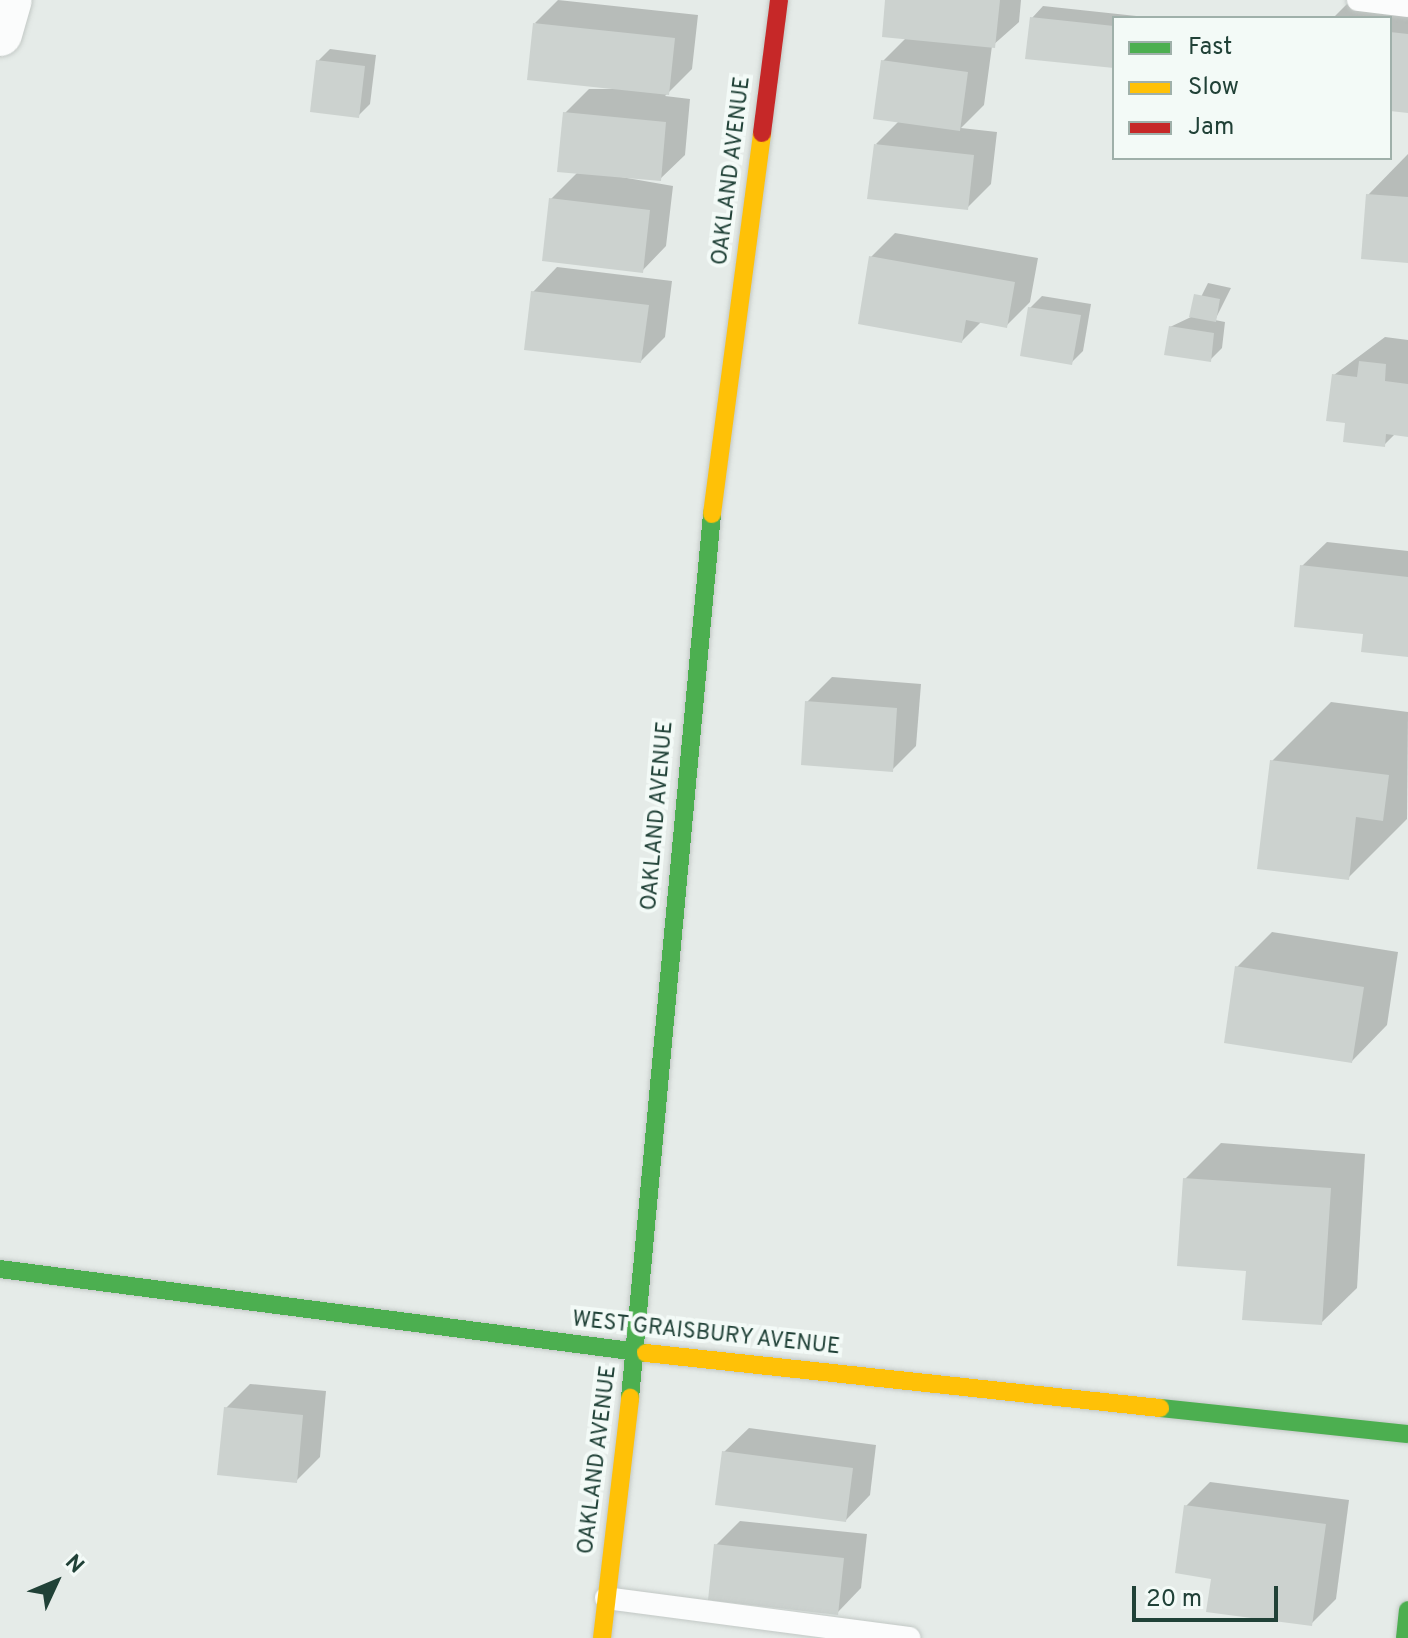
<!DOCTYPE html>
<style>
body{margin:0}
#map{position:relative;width:1408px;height:1638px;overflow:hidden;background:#e5ebe8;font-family:Overpass,sans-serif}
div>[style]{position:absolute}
.shadow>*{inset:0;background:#0003}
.building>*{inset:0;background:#ccd2cf}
.roads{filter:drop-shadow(0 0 2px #c2c8c5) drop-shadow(0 0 2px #c2c8c5)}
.lane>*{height:22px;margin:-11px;padding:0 11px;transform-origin:11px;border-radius:11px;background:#fbfcfc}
.street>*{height:44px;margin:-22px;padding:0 22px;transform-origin:22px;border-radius:22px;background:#fbfcfc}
.fast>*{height:18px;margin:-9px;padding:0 9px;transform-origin:9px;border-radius:9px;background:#4caf50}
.slow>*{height:18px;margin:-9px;padding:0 9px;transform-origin:9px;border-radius:9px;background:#ffc107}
.jam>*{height:18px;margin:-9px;padding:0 9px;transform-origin:9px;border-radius:9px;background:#c62828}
span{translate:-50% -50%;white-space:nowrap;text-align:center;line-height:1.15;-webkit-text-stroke:8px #f3faf7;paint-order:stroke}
.street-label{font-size:22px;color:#204137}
.legend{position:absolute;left:1112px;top:16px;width:280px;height:144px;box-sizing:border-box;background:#f3faf7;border:2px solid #9fb0aa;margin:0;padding:10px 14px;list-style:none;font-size:24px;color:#204137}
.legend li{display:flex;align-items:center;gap:16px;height:40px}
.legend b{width:40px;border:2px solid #9fb0aa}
.north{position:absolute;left:16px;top:1542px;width:80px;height:80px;-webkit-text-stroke:6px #f3faf7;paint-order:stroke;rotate:46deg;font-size:22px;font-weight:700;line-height:32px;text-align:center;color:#204137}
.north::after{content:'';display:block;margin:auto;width:28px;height:36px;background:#204137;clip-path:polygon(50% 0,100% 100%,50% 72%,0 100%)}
.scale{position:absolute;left:1132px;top:1586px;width:146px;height:36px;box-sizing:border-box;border:4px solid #204137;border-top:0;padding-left:10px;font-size:24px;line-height:28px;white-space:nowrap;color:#204137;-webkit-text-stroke:6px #f3faf7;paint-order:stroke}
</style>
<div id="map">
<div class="shadow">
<i style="clip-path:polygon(558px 0,698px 15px,692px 69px,665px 96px,690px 99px,685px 155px,660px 179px,604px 174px,673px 186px,666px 246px,642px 271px,551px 199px,578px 172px,565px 113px,589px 89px,626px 89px,535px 23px)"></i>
<i style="clip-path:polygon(887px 0,1021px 0,1019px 22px,992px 46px,984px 105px,961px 128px,997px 132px,991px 184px,967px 208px,876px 144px,900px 120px,883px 61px,907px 37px)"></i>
<i style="clip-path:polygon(1351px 0,1408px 0,1408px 111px,1390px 109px,1390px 18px,1333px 18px)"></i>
<i style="clip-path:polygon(1043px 6px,1155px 18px,1114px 18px,1114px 66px,1032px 18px)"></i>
<i style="clip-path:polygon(330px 49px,376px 55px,370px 104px,358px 116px,318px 61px)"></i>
<i style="clip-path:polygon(1408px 154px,1408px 261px,1368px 195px)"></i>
<i style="clip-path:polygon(895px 233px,1038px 258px,1030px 302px,1006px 326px,982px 321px,962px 341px,871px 257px)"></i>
<i style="clip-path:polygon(557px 267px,672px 281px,665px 337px,641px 361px,533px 292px)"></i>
<i style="clip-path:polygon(1208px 283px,1231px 288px,1215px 320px,1225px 322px,1222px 348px,1210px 360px,1170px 327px,1191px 317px)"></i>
<i style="clip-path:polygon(1042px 296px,1091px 304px,1083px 351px,1071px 363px,1030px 308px)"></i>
<i style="clip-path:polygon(1385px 337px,1408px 340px,1408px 435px,1396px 433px,1384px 445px,1347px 422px,1334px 375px)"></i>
<i style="clip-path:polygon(1327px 542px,1408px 551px,1408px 655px,1365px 633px,1302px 566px)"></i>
<i style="clip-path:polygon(832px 677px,921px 684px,916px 746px,892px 770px,807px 702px)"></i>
<i style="clip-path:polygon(1331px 702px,1408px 712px,1407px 819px,1348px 878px,1272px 761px)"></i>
<i style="clip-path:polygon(1272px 932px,1398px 952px,1387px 1025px,1352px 1061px,1237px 967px)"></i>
<i style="clip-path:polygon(1221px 1143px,1365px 1154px,1357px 1288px,1321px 1323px,1248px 1269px,1185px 1179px)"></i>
<i style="clip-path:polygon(250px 1384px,326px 1391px,320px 1457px,296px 1481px,226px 1408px)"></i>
<i style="clip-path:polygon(749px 1428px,876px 1445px,870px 1495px,846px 1520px,724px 1452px)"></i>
<i style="clip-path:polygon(1210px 1482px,1349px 1500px,1336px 1599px,1311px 1624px,1213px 1577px,1186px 1506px)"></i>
<i style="clip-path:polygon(740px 1521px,867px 1534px,861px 1588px,837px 1613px,716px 1545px)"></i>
</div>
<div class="building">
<i style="clip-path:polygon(885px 0,1000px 0,995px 48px,882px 37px)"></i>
<i style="clip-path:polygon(1030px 17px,1114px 26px,1114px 68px,1025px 59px)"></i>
<i style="clip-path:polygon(533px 23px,675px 38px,669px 95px,527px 80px)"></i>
<i style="clip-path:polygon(1390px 32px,1408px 34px,1408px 113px,1390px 111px)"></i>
<i style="clip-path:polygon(316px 60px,365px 66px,359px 118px,310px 112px)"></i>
<i style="clip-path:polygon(881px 60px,968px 72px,960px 131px,873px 119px)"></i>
<i style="clip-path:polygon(563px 112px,666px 122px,661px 181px,557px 172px)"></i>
<i style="clip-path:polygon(874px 144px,974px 155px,968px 210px,867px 199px)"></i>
<i style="clip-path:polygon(1366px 194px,1408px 197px,1408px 263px,1361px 259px)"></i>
<i style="clip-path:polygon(549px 198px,650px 210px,643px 273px,542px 261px)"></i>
<i style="clip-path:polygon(869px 256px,1015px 282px,1007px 328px,966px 320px,962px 343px,858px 324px)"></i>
<i style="clip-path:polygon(531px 291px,649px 305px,641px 363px,524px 350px)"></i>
<i style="clip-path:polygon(1194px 294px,1220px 299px,1216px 322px,1189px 317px)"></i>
<i style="clip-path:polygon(1028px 307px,1081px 315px,1072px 365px,1020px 356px)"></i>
<i style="clip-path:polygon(1169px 326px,1214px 333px,1211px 362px,1164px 355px)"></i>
<i style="clip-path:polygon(1359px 361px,1386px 364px,1385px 381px,1408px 384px,1408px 437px,1386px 434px,1385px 447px,1343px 442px,1345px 423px,1326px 421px,1332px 374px,1357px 377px)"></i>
<i style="clip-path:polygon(1300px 565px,1408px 577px,1408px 657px,1361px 652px,1363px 634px,1294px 627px)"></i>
<i style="clip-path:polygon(805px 701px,897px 708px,893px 772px,801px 765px)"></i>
<i style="clip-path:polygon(1270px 760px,1389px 775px,1383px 821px,1356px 817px,1349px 880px,1257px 869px)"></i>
<i style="clip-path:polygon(1235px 966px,1364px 987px,1352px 1063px,1224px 1043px)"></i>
<i style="clip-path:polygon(1183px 1178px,1331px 1188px,1322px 1325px,1242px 1320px,1246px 1271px,1177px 1266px)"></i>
<i style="clip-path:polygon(224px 1407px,303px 1415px,297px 1483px,217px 1475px)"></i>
<i style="clip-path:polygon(722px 1451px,853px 1468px,846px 1522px,715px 1505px)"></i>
<i style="clip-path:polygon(1184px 1505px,1326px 1524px,1312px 1626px,1206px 1612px,1211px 1579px,1175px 1573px)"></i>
<i style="clip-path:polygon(714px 1544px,844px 1558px,838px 1615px,708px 1600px)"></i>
</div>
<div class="roads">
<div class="lane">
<i style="left:1358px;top:0;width:50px;rotate:6.8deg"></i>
<i style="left:606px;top:1598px;width:306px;rotate:7.5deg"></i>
</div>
<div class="street">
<i style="left:0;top:34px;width:35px;rotate:-74deg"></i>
</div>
<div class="fast">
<i style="left:0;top:1269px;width:651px;rotate:7.41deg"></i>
<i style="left:630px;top:1398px;width:888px;rotate:-84.7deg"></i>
<i style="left:1160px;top:1408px;width:249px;rotate:6deg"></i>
<i style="left:1405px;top:1638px;width:28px;rotate:-84deg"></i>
</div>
<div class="slow">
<i style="left:712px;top:514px;width:384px;rotate:-82.5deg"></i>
<i style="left:646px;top:1353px;width:517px;rotate:6.11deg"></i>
<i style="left:602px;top:1638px;width:242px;rotate:-83.3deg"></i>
</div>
<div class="jam">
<i style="left:762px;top:133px;width:134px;rotate:-82.7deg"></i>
</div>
</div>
<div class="street-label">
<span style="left:732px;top:171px;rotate:-83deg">OAKLAND AVENUE</span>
<span style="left:658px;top:816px;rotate:-85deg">OAKLAND AVENUE</span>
<span style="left:706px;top:1334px;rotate:6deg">WEST GRAISBURY AVENUE</span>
<span style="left:598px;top:1460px;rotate:-83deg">OAKLAND AVENUE</span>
</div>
<ul class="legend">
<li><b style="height:10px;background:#4caf50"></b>Fast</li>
<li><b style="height:10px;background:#ffc107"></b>Slow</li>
<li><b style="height:10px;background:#c62828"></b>Jam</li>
</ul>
<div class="north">N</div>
<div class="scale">20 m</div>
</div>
